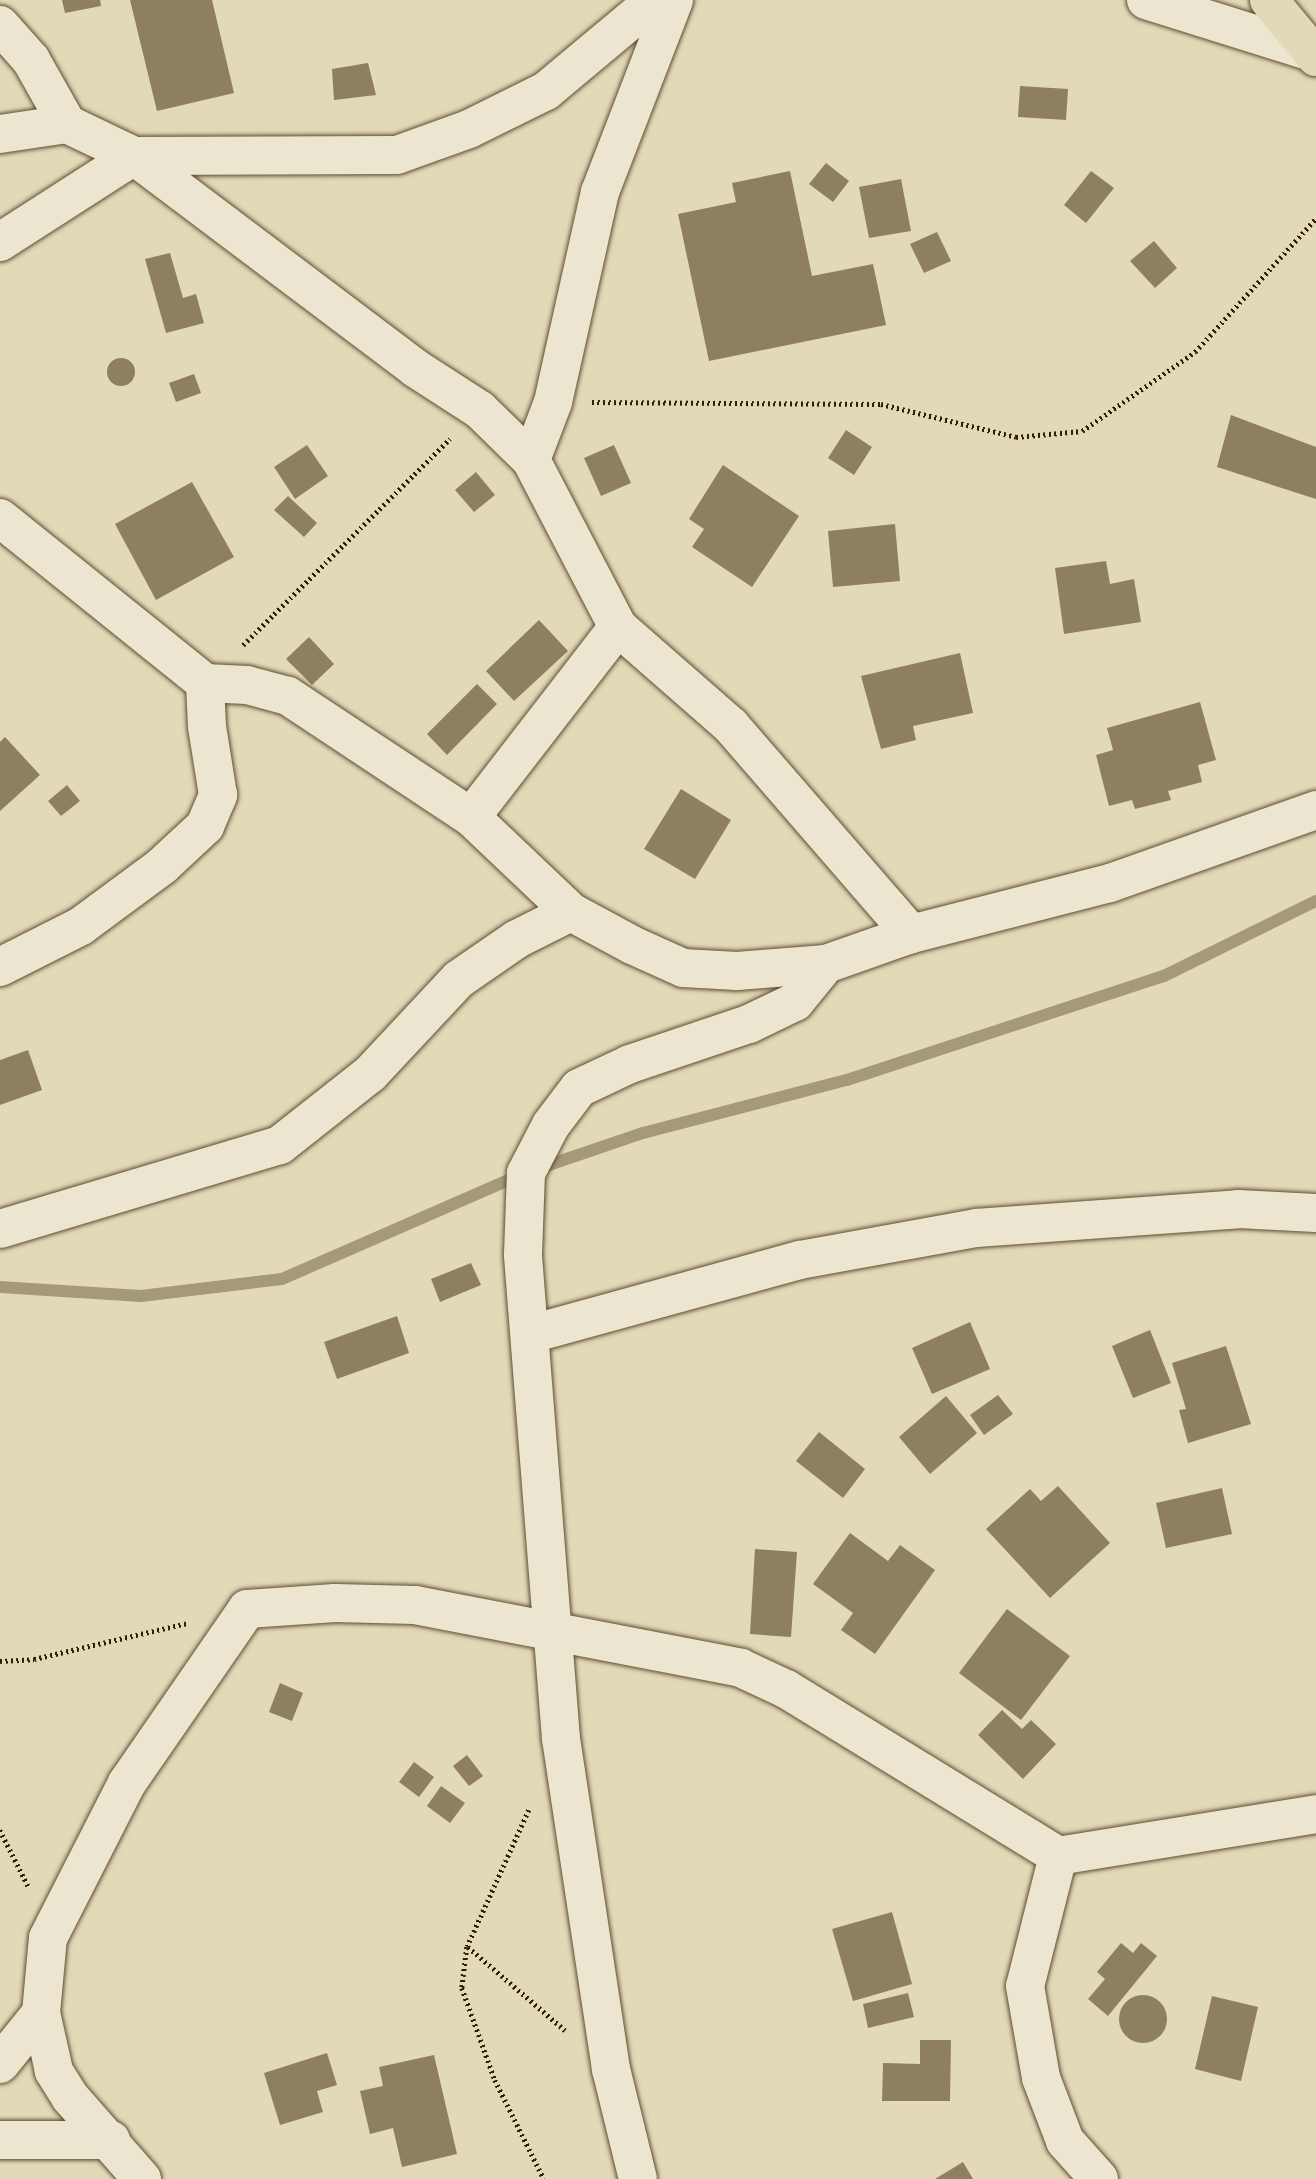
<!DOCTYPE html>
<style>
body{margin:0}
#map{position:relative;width:1316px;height:2179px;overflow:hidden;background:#e2d9b8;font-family:"Libre Caslon Text",serif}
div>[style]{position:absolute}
.stream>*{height:12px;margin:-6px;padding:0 6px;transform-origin:6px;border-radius:6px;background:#a6997a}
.building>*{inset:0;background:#8e7f61}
.round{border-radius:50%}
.path>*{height:4.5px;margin-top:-2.25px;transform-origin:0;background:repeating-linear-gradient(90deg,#331e02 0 2px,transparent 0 5.5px)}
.roads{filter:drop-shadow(0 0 2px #5f4d30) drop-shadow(0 0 2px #5f4d30)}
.minor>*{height:38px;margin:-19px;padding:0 19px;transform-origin:19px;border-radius:19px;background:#ece6d1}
.major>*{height:38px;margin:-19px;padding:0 19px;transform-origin:19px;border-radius:19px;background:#e2d9b8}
span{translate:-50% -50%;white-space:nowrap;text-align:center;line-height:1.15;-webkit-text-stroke:7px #ece6d1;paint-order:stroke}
</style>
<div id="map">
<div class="stream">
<i style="left:537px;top:1169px;width:112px;rotate:-18.8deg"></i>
<i style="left:643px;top:1133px;width:211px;rotate:-14.6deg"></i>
<i style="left:847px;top:1080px;width:334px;rotate:-18.2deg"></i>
<i style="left:1164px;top:976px;width:169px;rotate:-26.3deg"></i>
<i style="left:0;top:1287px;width:141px;rotate:3.7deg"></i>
<i style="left:141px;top:1296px;width:142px;rotate:-6.9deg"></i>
<i style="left:282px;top:1279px;width:260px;rotate:-23.6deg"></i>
</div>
<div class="building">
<i style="clip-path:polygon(62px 0,100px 0,101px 6px,65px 13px)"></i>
<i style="clip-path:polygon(130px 0,212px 0,234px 93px,157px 111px)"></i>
<i style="clip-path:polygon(368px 63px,376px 95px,334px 100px,332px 69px)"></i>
<i style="clip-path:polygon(1020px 86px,1068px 89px,1066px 120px,1018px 117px)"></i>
<i style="clip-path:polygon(826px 163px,849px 181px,833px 202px,809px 184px)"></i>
<i style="clip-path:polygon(790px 171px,812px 276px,873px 264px,886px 325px,709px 361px,678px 214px,736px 202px,732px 183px)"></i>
<i style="clip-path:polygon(1091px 171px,1114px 188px,1086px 223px,1064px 205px)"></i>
<i style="clip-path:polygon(901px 179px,911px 231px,869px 238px,859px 187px)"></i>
<i style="clip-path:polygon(937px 232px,951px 261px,924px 273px,910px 244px)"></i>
<i style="clip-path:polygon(1154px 241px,1177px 268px,1155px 288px,1130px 261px)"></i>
<i style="clip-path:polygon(170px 253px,183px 298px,196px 294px,204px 323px,166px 333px,145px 259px)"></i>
<i class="round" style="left:107px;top:358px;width:28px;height:28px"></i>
<i style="clip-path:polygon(194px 374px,201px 393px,176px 402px,169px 383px)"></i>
<i style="clip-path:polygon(1231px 415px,1316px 447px,1316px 499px,1217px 467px)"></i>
<i style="clip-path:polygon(846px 430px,872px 447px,854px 475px,828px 458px)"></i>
<i style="clip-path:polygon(307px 445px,328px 476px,295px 499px,274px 467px)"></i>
<i style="clip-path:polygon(614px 445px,631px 483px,601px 496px,584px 458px)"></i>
<i style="clip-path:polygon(723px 465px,799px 516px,752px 587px,692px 547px,704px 529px,689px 519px)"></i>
<i style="clip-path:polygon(476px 472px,495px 495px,474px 512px,455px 490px)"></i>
<i style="clip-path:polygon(192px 482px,234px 557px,156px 600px,115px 524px)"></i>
<i style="clip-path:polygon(288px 496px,317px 523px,304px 537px,274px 510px)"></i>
<i style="clip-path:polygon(895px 524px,900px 581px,833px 587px,828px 531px)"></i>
<i style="clip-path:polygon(1106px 561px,1110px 584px,1134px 579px,1141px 622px,1064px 634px,1055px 568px)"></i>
<i style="clip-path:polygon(539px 620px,568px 651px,514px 701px,486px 671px)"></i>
<i style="clip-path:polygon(309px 637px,334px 664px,312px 685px,286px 659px)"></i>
<i style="clip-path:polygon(960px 653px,973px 713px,913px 726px,916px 740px,881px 749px,861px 676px)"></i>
<i style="clip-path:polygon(477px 684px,497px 704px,447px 755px,427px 734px)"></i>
<i style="clip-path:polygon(1200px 702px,1216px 760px,1198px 765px,1202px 782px,1168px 791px,1171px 800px,1135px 809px,1132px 800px,1109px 806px,1096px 755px,1113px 750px,1107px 728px)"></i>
<i style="clip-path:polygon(5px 737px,40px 775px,0 811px,0 742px)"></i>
<i style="clip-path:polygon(67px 785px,80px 801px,61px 816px,48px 801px)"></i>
<i style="clip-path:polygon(681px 789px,731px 820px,695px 879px,644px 849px)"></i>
<i style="clip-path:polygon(28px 1050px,42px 1090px,0 1105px,0 1060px)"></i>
<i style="clip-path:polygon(471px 1263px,481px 1285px,440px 1302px,431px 1279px)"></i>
<i style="clip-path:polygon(397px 1316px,409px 1353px,337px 1379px,324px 1342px)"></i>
<i style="clip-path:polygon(970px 1322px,990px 1369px,932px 1394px,912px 1348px)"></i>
<i style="clip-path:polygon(1150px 1330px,1171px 1383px,1133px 1398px,1112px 1346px)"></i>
<i style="clip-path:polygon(1226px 1346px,1251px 1424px,1188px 1443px,1179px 1410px,1186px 1409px,1172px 1363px)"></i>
<i style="clip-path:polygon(998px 1395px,1013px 1414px,984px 1435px,970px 1415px)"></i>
<i style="clip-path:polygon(946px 1396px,977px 1433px,930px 1474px,899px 1437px)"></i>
<i style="clip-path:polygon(819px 1432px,865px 1469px,843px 1498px,796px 1461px)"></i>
<i style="clip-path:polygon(1058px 1486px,1110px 1543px,1050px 1598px,986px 1529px,1030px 1489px,1041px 1501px)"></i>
<i style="clip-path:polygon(1222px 1488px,1232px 1534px,1166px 1548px,1156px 1503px)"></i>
<i style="clip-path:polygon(850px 1533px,888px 1561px,900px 1545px,935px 1570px,875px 1654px,841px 1630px,853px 1613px,813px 1584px)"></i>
<i style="clip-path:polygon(755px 1549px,797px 1552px,791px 1637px,750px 1634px)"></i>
<i style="clip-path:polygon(1007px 1609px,1070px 1656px,1021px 1720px,959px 1673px)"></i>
<i style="clip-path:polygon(280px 1683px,303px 1693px,292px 1721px,269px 1712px)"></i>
<i style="clip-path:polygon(1002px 1710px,1022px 1729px,1031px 1720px,1056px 1744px,1023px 1779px,978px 1735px)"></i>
<i style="clip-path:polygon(467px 1755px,483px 1776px,469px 1786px,453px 1766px)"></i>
<i style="clip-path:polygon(414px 1762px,434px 1777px,419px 1797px,399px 1782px)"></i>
<i style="clip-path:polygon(441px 1786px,465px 1803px,450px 1823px,427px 1806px)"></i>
<i style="clip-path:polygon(892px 1912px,912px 1984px,853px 2001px,832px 1929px)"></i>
<i style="clip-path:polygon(1121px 1943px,1133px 1953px,1141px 1943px,1157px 1956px,1108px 2016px,1088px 1999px,1105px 1979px,1097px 1972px)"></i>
<i style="clip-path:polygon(908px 1993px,914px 2017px,868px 2028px,863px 2004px)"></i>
<i class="round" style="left:1119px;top:1995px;width:48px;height:48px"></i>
<i style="clip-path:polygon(1212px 1996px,1258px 2007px,1241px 2081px,1195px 2069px)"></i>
<i style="clip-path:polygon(920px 2040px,951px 2040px,950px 2101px,882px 2101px,883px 2063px,920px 2064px)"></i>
<i style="clip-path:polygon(327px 2053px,337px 2085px,317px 2091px,323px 2112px,280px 2125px,264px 2073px)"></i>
<i style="clip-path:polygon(434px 2055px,457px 2154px,402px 2167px,393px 2128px,370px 2134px,360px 2091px,383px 2086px,379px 2067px)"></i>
<i style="clip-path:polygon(963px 2162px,973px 2179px,935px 2179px)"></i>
</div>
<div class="path">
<i style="left:592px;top:402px;width:289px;rotate:0.4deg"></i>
<i style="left:881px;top:404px;width:139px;rotate:13.7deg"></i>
<i style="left:1016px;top:437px;width:66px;rotate:-5.2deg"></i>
<i style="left:1082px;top:431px;width:138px;rotate:-35deg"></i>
<i style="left:1195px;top:352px;width:181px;rotate:-47.9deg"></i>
<i style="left:243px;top:645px;width:292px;rotate:-44.9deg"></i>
<i style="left:0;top:1661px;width:34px;rotate:-3deg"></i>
<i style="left:34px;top:1659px;width:157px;rotate:-13.2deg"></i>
<i style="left:529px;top:1810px;width:150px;rotate:114.3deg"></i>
<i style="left:467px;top:1947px;width:41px;rotate:97deg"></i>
<i style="left:462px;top:1988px;width:98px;rotate:70.3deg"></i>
<i style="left:495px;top:2080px;width:110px;rotate:63.7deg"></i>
<i style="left:0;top:1830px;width:65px;rotate:63.4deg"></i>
<i style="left:468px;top:1947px;width:128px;rotate:40.6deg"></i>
</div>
<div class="roads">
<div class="minor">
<i style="left:1146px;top:0;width:174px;rotate:17.4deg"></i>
<i style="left:0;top:25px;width:47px;rotate:48.5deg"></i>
<i style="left:31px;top:60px;width:73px;rotate:60.6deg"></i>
<i style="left:0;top:134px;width:68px;rotate:-8.5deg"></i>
<i style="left:67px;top:124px;width:74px;rotate:25.5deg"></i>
<i style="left:134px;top:156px;width:352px;rotate:37deg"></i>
<i style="left:415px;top:368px;width:77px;rotate:32.9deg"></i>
<i style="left:480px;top:410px;width:71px;rotate:44.4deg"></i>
<i style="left:531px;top:460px;width:188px;rotate:62.5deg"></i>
<i style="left:618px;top:627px;width:150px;rotate:41.2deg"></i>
<i style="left:731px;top:726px;width:275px;rotate:49.1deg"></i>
<i style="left:0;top:242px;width:159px;rotate:-32.7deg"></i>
<i style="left:134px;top:156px;width:263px;rotate:-0.2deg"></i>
<i style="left:397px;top:155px;width:77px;rotate:-19.9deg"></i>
<i style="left:469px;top:129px;width:86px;rotate:-26.3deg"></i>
<i style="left:546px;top:91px;width:142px;rotate:-39.9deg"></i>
<i style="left:531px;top:460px;width:62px;rotate:-69.2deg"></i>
<i style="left:553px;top:402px;width:215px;rotate:-77.4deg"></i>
<i style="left:600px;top:192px;width:206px;rotate:-68.9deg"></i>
<i style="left:0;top:518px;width:263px;rotate:38.8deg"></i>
<i style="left:205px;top:683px;width:42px;rotate:2.7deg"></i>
<i style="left:247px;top:685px;width:42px;rotate:15deg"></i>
<i style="left:288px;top:696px;width:219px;rotate:33.5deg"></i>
<i style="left:471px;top:817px;width:138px;rotate:43.5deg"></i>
<i style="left:571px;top:912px;width:69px;rotate:28.4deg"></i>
<i style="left:632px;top:945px;width:56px;rotate:24.3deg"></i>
<i style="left:683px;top:968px;width:54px;rotate:3.2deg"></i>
<i style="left:737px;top:971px;width:89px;rotate:-4.5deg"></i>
<i style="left:471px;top:817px;width:240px;rotate:-52.3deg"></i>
<i style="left:0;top:967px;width:91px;rotate:-26.8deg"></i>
<i style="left:81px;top:926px;width:101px;rotate:-36.5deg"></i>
<i style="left:162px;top:866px;width:59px;rotate:-42.9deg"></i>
<i style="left:205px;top:826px;width:34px;rotate:-67deg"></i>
<i style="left:218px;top:795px;width:70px;rotate:-99.1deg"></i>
<i style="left:207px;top:726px;width:43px;rotate:-92.7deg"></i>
<i style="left:0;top:1229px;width:292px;rotate:-16.7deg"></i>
<i style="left:280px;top:1145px;width:115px;rotate:-38.3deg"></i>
<i style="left:370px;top:1074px;width:130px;rotate:-46.9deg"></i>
<i style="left:459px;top:979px;width:70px;rotate:-34.6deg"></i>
<i style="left:517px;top:939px;width:60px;rotate:-26.6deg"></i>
<i style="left:531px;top:1334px;width:279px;rotate:-15.4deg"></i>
<i style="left:800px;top:1260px;width:179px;rotate:-10.3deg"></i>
<i style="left:976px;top:1228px;width:263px;rotate:-4.1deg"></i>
<i style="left:1238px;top:1209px;width:78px;rotate:2.9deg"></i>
<i style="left:1058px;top:1856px;width:134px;rotate:104.2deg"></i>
<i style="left:1025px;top:1986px;width:93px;rotate:80.1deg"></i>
<i style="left:1041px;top:2078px;width:67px;rotate:69.1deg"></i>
<i style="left:1065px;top:2141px;width:51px;rotate:48.2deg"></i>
<i style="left:0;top:2064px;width:65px;rotate:-51.2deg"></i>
<i style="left:0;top:2140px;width:111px"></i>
<i style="left:142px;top:2179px;width:109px;rotate:-131.3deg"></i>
<i style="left:70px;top:2097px;width:31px;rotate:-122deg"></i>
<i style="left:54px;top:2071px;width:59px;rotate:-102.6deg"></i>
<i style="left:41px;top:2013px;width:75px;rotate:-84.7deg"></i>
<i style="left:48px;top:1938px;width:174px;rotate:-63deg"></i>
<i style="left:127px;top:1783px;width:211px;rotate:-55.4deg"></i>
<i style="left:247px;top:1609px;width:88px;rotate:-3.9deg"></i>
<i style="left:335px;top:1603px;width:80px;rotate:1.4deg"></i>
<i style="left:415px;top:1605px;width:332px;rotate:10.9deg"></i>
<i style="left:741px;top:1668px;width:50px;rotate:25deg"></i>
<i style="left:786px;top:1689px;width:319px;rotate:31.5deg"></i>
<i style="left:1058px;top:1856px;width:261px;rotate:-9.2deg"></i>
<i style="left:638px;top:2179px;width:113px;rotate:-103.8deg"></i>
<i style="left:611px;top:2069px;width:334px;rotate:-98.6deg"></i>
<i style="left:561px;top:1739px;width:486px;rotate:-94.5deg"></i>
<i style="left:523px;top:1254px;width:81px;rotate:-87.9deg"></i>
<i style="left:526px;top:1173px;width:54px;rotate:-62.5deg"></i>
<i style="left:551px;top:1125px;width:46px;rotate:-52.9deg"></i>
<i style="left:579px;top:1088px;width:56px;rotate:-25.2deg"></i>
<i style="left:630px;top:1064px;width:126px;rotate:-18.6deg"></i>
<i style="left:749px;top:1024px;width:51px;rotate:-25.6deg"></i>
<i style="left:795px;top:1002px;width:49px;rotate:-50.8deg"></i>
<i style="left:826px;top:964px;width:90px;rotate:-19.4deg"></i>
<i style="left:911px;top:934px;width:205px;rotate:-14.4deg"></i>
<i style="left:1110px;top:883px;width:219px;rotate:-19.5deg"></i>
</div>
<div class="major">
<i style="left:1269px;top:0;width:74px;rotate:50.5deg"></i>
</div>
</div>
</div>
